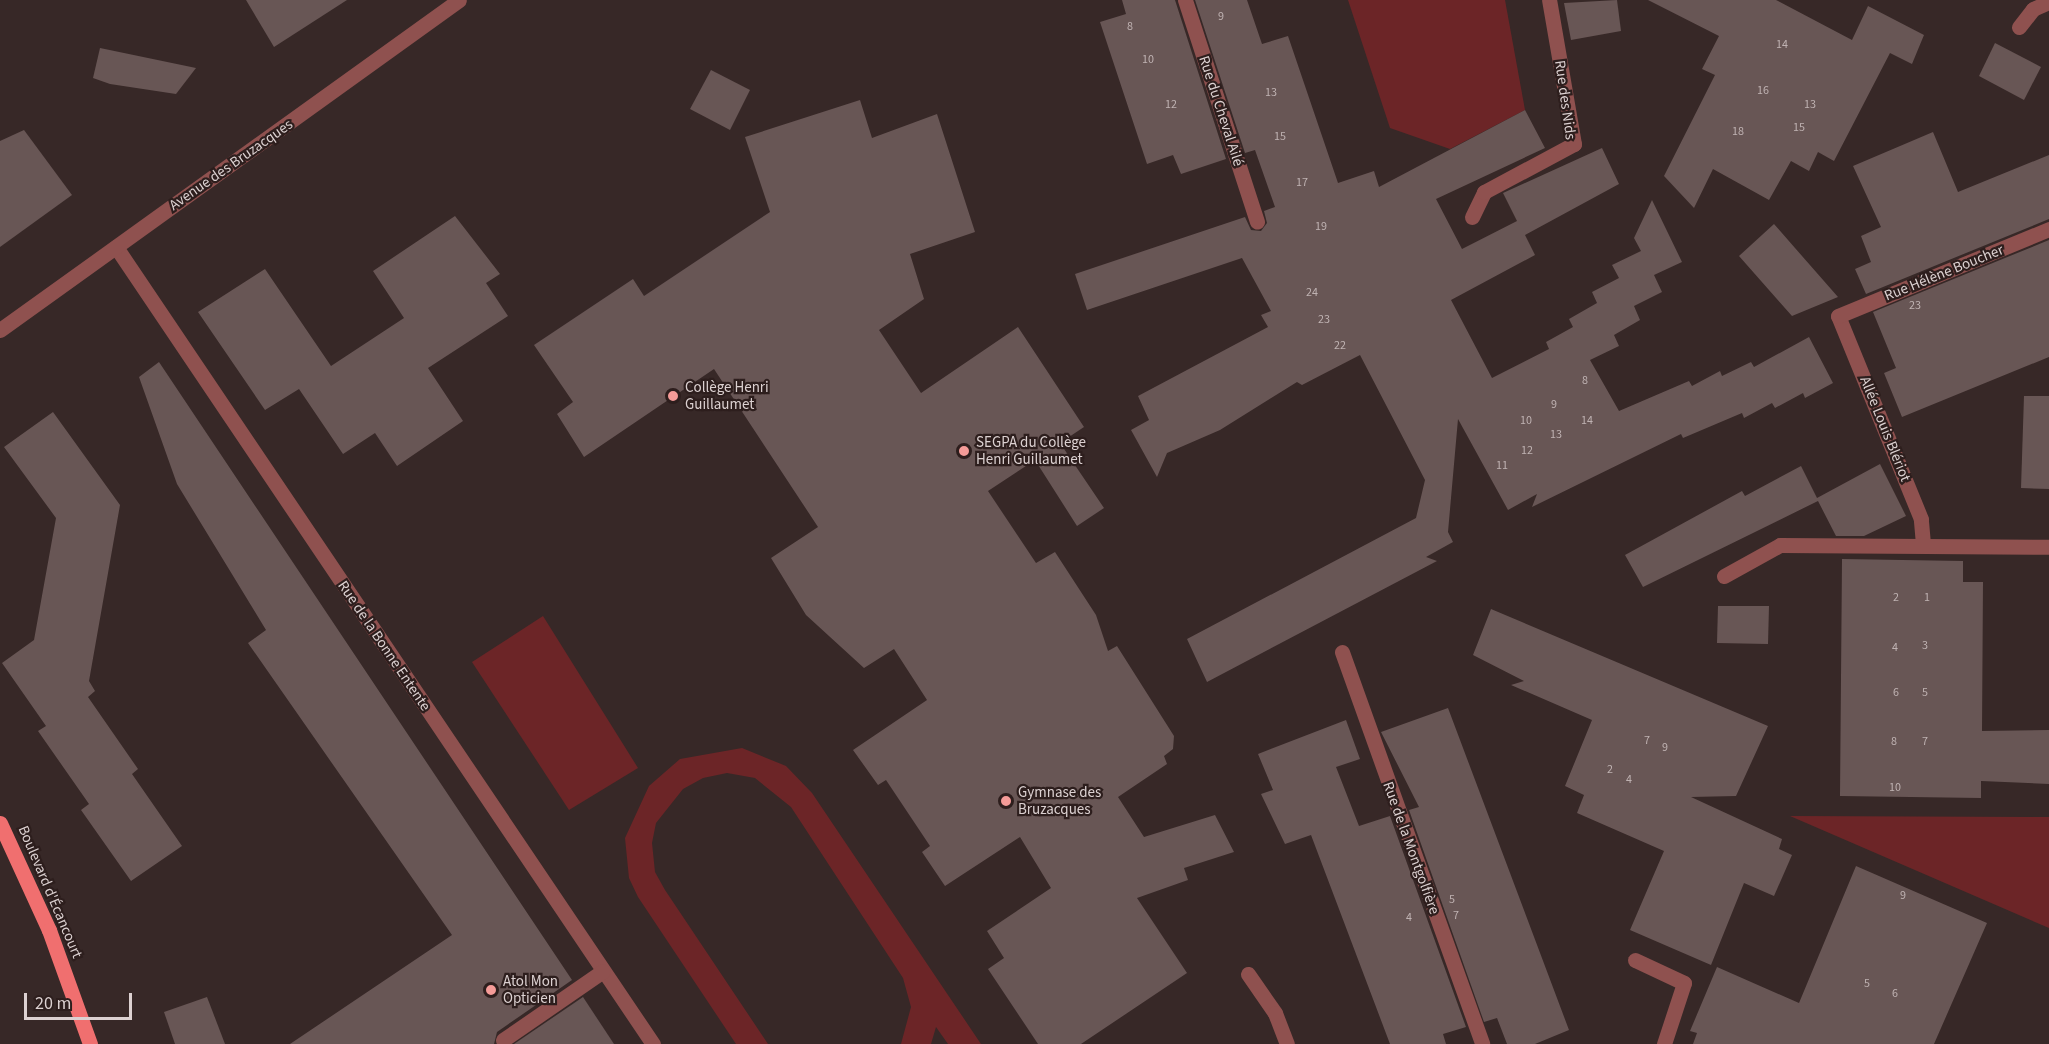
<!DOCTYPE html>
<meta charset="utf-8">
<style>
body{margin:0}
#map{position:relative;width:2049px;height:1044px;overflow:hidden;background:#372827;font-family:"Source Sans 3",sans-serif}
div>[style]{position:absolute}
.green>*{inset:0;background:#6c2527}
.building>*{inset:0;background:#685655}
.minor>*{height:15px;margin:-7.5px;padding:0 7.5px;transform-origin:7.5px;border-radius:7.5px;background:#8f514f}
.major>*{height:15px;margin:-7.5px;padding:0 7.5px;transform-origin:7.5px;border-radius:7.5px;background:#f06f6f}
.dots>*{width:16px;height:16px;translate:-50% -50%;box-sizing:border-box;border:3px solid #2d1e1d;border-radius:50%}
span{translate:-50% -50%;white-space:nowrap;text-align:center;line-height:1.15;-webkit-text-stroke:4.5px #2d1e1d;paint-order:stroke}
.number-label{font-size:12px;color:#bfb2b2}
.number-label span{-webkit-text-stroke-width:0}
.street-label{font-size:15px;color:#dcd1d1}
.poi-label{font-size:15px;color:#dcd1d1}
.left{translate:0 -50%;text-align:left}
.scale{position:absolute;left:24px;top:993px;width:108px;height:27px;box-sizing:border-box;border:3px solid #dcd1d1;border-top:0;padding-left:8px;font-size:18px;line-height:21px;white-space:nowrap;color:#dcd1d1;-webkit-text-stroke:4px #2d1e1d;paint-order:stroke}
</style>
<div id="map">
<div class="green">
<i style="clip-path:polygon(1348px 0,1505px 0,1525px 110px,1450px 149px,1390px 128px)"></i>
<i style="clip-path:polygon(543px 616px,638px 768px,569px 810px,472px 662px)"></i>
<i style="clip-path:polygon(742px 748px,786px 766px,812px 793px,981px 1044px,948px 1044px,936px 1027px,931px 1044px,901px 1044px,911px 1007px,903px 978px,791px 807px,755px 778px,727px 773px,703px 778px,683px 789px,656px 823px,652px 843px,655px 872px,665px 890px,768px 1044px,736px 1044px,638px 897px,629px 878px,625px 838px,649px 786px,680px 759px)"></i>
<i style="clip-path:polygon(1790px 816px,2049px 817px,2049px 928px)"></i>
</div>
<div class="building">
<i style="clip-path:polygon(246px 0,347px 0,274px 47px)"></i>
<i style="clip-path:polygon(1122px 0,1175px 0,1226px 159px,1181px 174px,1173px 155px,1147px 164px,1100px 22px,1126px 14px)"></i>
<i style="clip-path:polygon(1195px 0,1247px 0,1262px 44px,1288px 36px,1338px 183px,1374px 171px,1379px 187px,1525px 110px,1545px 148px,1436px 199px,1462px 249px,1517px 221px,1503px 193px,1602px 148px,1619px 184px,1525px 235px,1535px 255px,1451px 300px,1492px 378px,1549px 349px,1546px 342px,1573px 327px,1569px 319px,1597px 303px,1592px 292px,1619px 278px,1612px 265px,1641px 251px,1634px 238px,1652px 200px,1682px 262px,1654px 275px,1662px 292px,1634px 306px,1640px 320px,1614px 335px,1619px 346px,1590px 360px,1619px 411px,1689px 381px,1692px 386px,1720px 371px,1722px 376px,1751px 362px,1754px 367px,1809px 337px,1833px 383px,1805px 398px,1803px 393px,1775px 408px,1772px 403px,1744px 418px,1742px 413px,1683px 438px,1681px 434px,1532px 507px,1537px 494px,1508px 510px,1458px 419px,1448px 532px,1453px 542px,1426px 557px,1437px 561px,1207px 682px,1187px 639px,1416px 518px,1425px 480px,1360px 355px,1302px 385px,1297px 382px,1220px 430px,1167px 453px,1157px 477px,1131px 430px,1149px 420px,1138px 396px,1268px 327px,1261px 315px,1271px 311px,1242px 258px,1087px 310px,1075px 274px,1245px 217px,1251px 230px,1261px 231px,1267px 223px,1264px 211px,1275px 207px,1255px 150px,1245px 153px)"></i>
<i style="clip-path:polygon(1617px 0,1621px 31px,1571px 40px,1564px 3px)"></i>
<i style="clip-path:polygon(1648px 0,1776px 0,1852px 40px,1868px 6px,1924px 35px,1912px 64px,1890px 53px,1834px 161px,1818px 152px,1809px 171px,1791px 161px,1769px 200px,1713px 169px,1694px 208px,1664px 176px,1715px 75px,1702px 69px,1719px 36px)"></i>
<i style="clip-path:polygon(1995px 43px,2041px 67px,2024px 100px,1979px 76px)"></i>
<i style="clip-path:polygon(100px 48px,196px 68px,176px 94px,110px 84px,93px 78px)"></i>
<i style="clip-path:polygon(711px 70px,750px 90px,730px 130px,690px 109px)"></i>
<i style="clip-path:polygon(860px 100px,872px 138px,937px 114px,975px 232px,910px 254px,924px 299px,879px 330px,921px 393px,1018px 327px,1084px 427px,1060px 443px,1104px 508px,1077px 526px,1035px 460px,988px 491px,1036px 563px,1055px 552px,1096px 615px,1108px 651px,1117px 646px,1174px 736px,1173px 749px,1164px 756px,1167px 764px,1118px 797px,1144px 837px,1215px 815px,1234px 852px,1184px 868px,1188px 880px,1137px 898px,1187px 973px,1081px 1044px,1038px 1044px,988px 969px,1004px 958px,987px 931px,1051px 888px,1020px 837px,945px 886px,922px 852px,930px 846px,886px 780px,878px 785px,853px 750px,927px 700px,894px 649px,864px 668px,806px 615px,771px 558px,818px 527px,714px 369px,584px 457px,557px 414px,573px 402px,534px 345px,633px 279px,644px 296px,770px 212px,745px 137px)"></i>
<i style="clip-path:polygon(24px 130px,72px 195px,0 247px,0 141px)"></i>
<i style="clip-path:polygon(1933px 132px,1958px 192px,2049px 155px,2049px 219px,1866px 294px,1855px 269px,1871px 262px,1861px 236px,1881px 227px,1853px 166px)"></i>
<i style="clip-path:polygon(455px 216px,500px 274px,486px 283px,508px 316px,428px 368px,463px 421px,397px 466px,375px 433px,343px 454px,299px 389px,265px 410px,198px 312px,265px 269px,331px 366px,404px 318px,373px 271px)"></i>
<i style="clip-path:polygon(1774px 224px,1795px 248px,1838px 297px,1792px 316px,1739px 256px)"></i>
<i style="clip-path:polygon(2049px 240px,2049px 357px,1902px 417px,1884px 373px,1896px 368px,1873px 312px)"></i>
<i style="clip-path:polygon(159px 362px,572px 980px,497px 1032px,494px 1044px,290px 1044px,452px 935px,248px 643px,266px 630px,177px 484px,139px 377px)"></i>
<i style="clip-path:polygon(2024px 396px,2049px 396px,2049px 489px,2021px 488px)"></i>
<i style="clip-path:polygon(53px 412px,120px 505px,89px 681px,95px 691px,88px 697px,138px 769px,132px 774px,182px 846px,131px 881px,81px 810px,89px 804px,38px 731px,46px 726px,2px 663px,34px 640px,56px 518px,4px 447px)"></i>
<i style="clip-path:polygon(1880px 464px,1906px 516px,1864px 536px,1836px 536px,1818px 501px,1643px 587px,1625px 555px,1742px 491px,1745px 496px,1801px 466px,1817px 498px)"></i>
<i style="clip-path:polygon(1842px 559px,1963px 561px,1963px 582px,1983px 582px,1982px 731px,2049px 730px,2049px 784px,1981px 781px,1981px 798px,1840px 796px)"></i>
<i style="clip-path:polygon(1718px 606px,1769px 606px,1768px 644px,1717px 643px)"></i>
<i style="clip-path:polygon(1491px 609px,1768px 726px,1736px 796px,1691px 797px,1782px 839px,1779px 849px,1792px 855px,1774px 896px,1744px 883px,1711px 965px,1630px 930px,1664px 851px,1577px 813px,1584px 795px,1565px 786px,1592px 720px,1511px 685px,1524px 681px,1473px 655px)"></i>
<i style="clip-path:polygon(1448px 708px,1569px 1030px,1535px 1044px,1507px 1044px,1497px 1018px,1484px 1022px,1409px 810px,1419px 807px,1381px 732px)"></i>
<i style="clip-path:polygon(1346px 720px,1360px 759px,1336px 767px,1359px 826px,1390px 816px,1466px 1027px,1443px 1034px,1446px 1044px,1390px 1044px,1311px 835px,1285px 844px,1261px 794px,1273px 790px,1258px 754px)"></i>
<i style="clip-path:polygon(1856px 866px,1987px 923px,1934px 1044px,1693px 1044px,1697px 1033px,1690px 1031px,1717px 967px,1799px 1003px)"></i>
<i style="clip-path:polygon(207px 997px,225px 1044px,175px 1044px,164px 1012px)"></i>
<i style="clip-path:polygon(583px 997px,614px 1044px,514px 1044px)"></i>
</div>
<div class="minor">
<i style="left:1185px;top:0;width:233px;rotate:72deg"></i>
<i style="left:2019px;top:27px;width:23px;rotate:-52deg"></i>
<i style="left:2033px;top:9px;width:17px;rotate:-24deg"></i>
<i style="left:1472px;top:217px;width:28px;rotate:-64deg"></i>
<i style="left:1484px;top:192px;width:102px;rotate:-28.1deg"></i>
<i style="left:1574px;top:144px;width:146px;rotate:-99.8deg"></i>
<i style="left:116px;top:247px;width:961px;rotate:56.03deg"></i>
<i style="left:0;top:330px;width:565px;rotate:-35.71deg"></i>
<i style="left:1923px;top:544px;width:25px;rotate:-95deg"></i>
<i style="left:1921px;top:519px;width:219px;rotate:-112.2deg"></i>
<i style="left:1838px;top:316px;width:228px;rotate:-22.4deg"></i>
<i style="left:1724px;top:576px;width:64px;rotate:-29deg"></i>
<i style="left:1780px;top:545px;width:269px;rotate:0.4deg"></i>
<i style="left:1342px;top:652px;width:416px;rotate:70.3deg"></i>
<i style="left:1635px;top:960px;width:54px;rotate:25.1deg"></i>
<i style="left:1684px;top:983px;width:64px;rotate:108.2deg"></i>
<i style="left:1248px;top:974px;width:47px;rotate:55.3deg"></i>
<i style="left:1275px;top:1013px;width:33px;rotate:69deg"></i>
<i style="left:503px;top:1040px;width:121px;rotate:-34.6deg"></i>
</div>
<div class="major">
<i style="left:0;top:823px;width:118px;rotate:65.4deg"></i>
<i style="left:49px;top:930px;width:121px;rotate:70.2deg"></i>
</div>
<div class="dots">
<i style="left:673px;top:396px;background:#f59b98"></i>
<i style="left:964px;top:451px;background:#f59b98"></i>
<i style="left:1006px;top:801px;background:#f59b98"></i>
<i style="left:491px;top:990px;background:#f59b98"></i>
</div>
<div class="number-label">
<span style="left:1221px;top:17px">9</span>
<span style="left:1130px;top:27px">8</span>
<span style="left:1782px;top:45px">14</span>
<span style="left:1148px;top:60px">10</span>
<span style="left:1763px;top:91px">16</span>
<span style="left:1271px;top:93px">13</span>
<span style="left:1171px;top:105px">12</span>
<span style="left:1810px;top:105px">13</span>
<span style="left:1799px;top:128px">15</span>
<span style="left:1738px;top:132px">18</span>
<span style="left:1280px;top:137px">15</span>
<span style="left:1302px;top:183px">17</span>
<span style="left:1321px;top:227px">19</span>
<span style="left:1312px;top:293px">24</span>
<span style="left:1915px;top:306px">23</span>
<span style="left:1324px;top:320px">23</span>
<span style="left:1340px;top:346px">22</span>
<span style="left:1585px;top:381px">8</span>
<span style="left:1554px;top:405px">9</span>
<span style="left:1526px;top:421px">10</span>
<span style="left:1587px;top:421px">14</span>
<span style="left:1556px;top:435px">13</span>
<span style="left:1527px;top:451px">12</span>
<span style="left:1502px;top:466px">11</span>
<span style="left:1896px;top:598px">2</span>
<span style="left:1927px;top:598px">1</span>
<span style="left:1925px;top:646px">3</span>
<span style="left:1895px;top:648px">4</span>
<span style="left:1896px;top:693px">6</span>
<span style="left:1925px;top:693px">5</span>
<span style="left:1647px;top:741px">7</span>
<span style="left:1894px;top:742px">8</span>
<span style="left:1925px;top:742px">7</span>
<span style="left:1665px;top:748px">9</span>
<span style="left:1610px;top:770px">2</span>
<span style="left:1629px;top:780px">4</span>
<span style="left:1895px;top:788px">10</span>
<span style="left:1903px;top:896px">9</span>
<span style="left:1452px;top:900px">5</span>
<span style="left:1456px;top:916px">7</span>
<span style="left:1409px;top:918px">4</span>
<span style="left:1867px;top:984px">5</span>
<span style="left:1895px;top:994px">6</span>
</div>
<div class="street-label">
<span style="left:1565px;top:100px;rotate:82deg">Rue des Nids</span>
<span style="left:1221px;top:111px;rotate:72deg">Rue du Cheval Ailé</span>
<span style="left:231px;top:165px;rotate:-35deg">Avenue des Bruzacques</span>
<span style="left:1944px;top:273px;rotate:-22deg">Rue Hélène Boucher</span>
<span style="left:1885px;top:429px;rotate:68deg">Allée Louis Blériot</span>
<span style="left:384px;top:646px;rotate:56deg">Rue de la Bonne Entente</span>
<span style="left:1411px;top:848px;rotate:70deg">Rue de la Montgolfière</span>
<span style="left:50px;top:892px;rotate:67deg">Boulevard d'Écancourt</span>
</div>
<div class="poi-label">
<span class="left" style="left:685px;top:396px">Collège Henri<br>Guillaumet</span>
<span class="left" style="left:976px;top:451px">SEGPA du Collège<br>Henri Guillaumet</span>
<span class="left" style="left:1018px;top:801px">Gymnase des<br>Bruzacques</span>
<span class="left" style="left:503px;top:990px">Atol Mon<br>Opticien</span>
</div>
<div class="scale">20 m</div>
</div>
